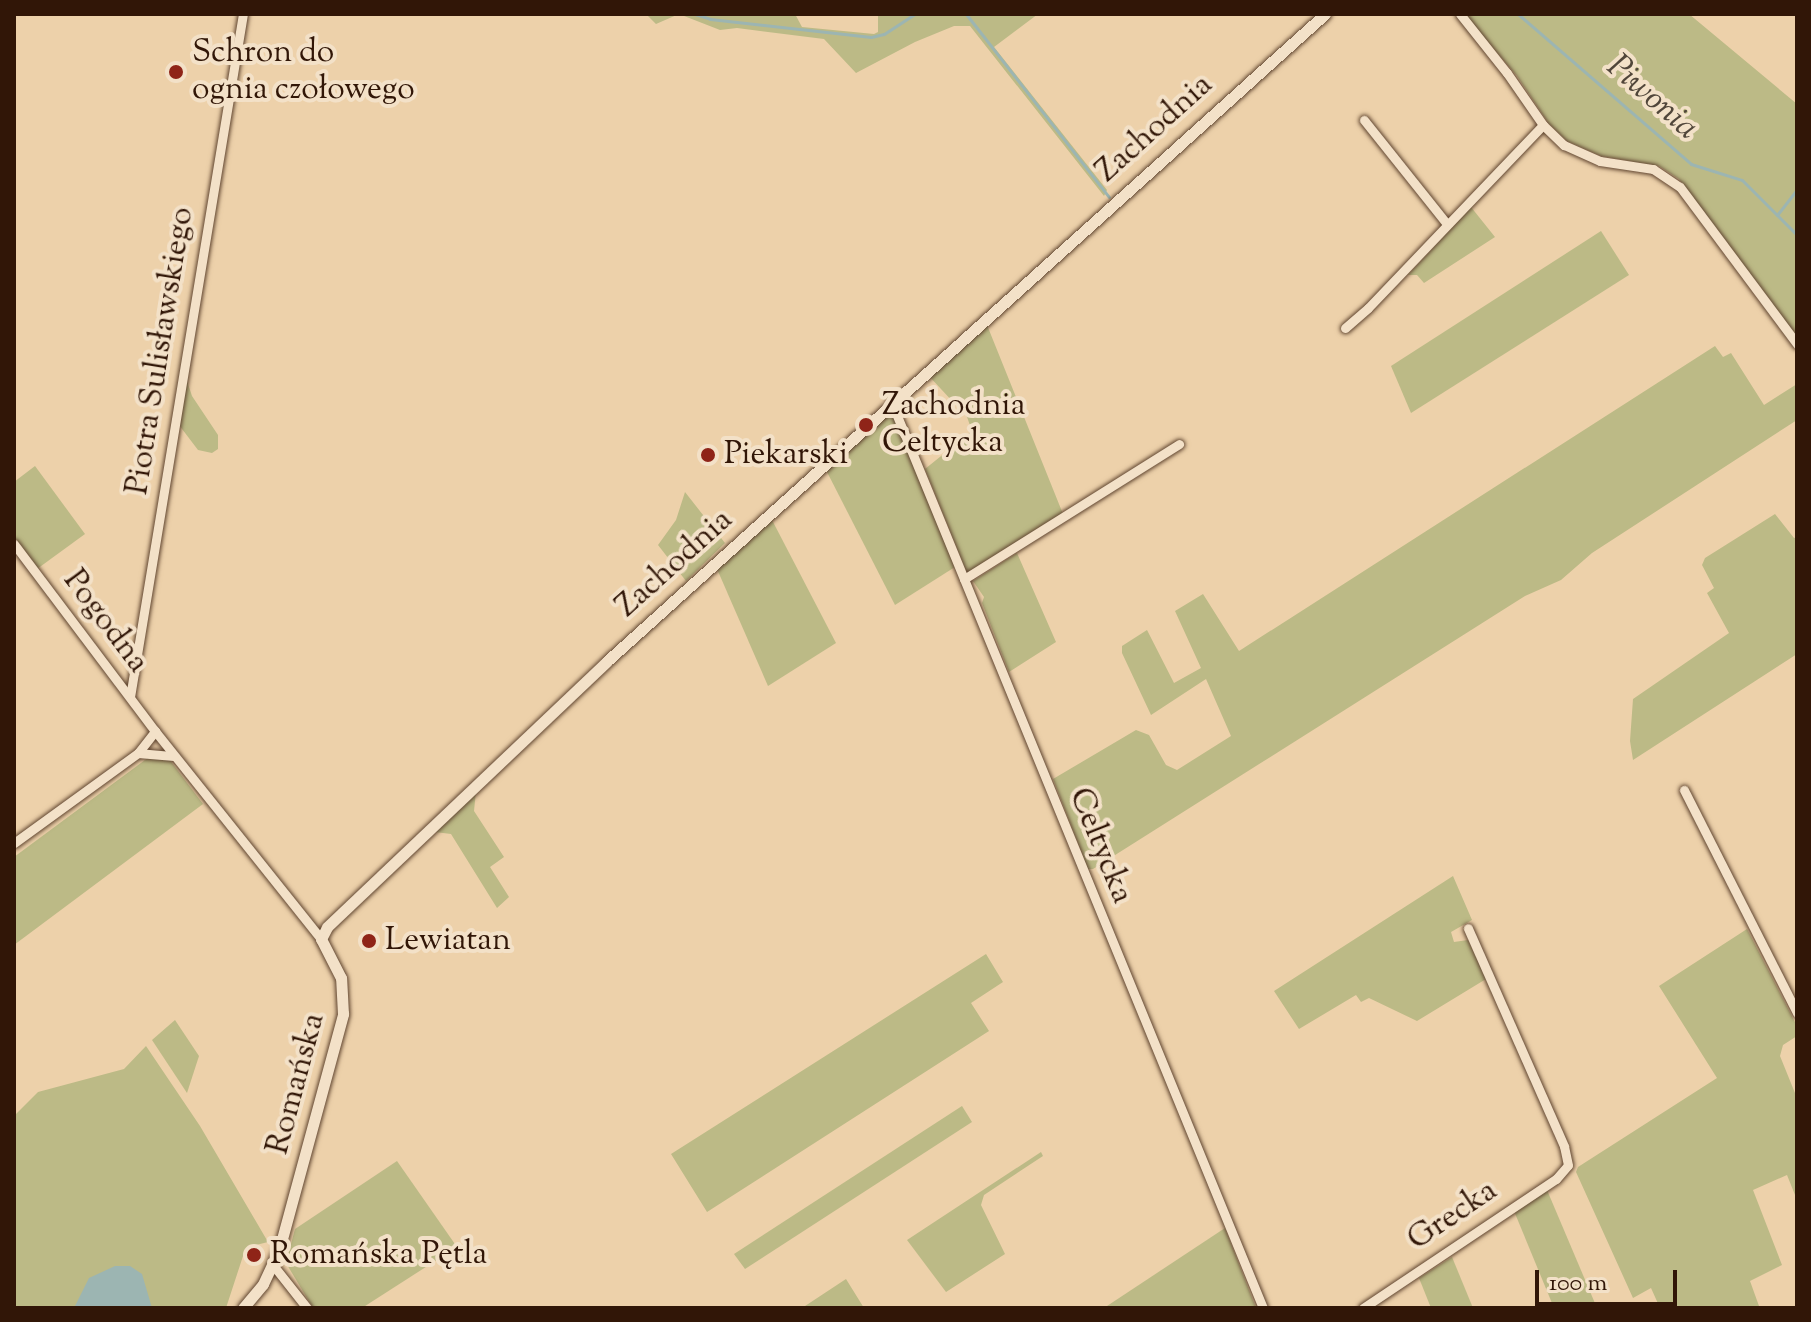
<!DOCTYPE html>
<meta charset="utf-8">
<style>
body{margin:0}
#map{position:relative;width:1811px;height:1322px;overflow:hidden;background:#edd1aa;font-family:"Sorts Mill Goudy",serif}
div>[style]{position:absolute}
.green>*{inset:0;background:#bcba86}
.water>*{inset:0;background:#9cb5b2}
.stream>*{height:3px;margin:-1.5px;padding:0 1.5px;transform-origin:1.5px;border-radius:1.5px;background:#9cb5b2}
.roads{filter:drop-shadow(0 0 2px #604530) drop-shadow(0 0 2px #604530)}
.minor>*{height:9px;margin:-4.5px;padding:0 4.5px;transform-origin:4.5px;border-radius:4.5px;background:#f3e1c8}
.tertiary>*{height:11px;margin:-5.5px;padding:0 5.5px;transform-origin:5.5px;border-radius:5.5px;background:#f3e1c8}
.dots>*{width:22px;height:22px;translate:-50% -50%;box-sizing:border-box;border:4px solid #f3e1c8;border-radius:50%}
span{translate:-50% -50%;white-space:nowrap;text-align:center;line-height:1.15;-webkit-text-stroke:8px #f3e1c8;paint-order:stroke}
.poi-label{font-size:32px;color:#311607}
.left{translate:0 -50%;text-align:left}
.street-label{font-size:32px;color:#311607}
.water-label{font-size:34px;color:#51463a;font-style:italic}
.frame{position:absolute;inset:0;border:16px solid #311607;pointer-events:none}
.scale{position:absolute;left:1535px;top:1270px;width:142px;height:36px;box-sizing:border-box;border:4px solid #311607;border-top:0;padding-left:10px;font-size:24px;line-height:28px;white-space:nowrap;color:#311607;-webkit-text-stroke:6px #f3e1c8;paint-order:stroke}
</style>
<div id="map">
<div class="green">
<i style="clip-path:polygon(646px 14px,795px 14px,802px 27px,874px 34px,878px 32px,878px 14px,1038px 14px,994px 47px,1107px 190px,1104px 196px,970px 26px,954px 26px,915px 42px,856px 73px,824px 39px,737px 28px,720px 30px,679px 14px,656px 24px)"></i>
<i style="clip-path:polygon(1464px 14px,1689px 14px,1797px 104px,1797px 337px,1679px 179px,1659px 166px,1601px 156px,1567px 141px,1549px 124px,1517px 76px)"></i>
<i style="clip-path:polygon(1471px 207px,1495px 237px,1424px 283px,1417px 275px,1408px 275px)"></i>
<i style="clip-path:polygon(1601px 231px,1629px 275px,1411px 413px,1391px 366px)"></i>
<i style="clip-path:polygon(987px 325px,1063px 514px,967px 573px,925px 469px,972px 431px,967px 417px,928px 375px)"></i>
<i style="clip-path:polygon(1715px 346px,1723px 357px,1731px 353px,1764px 405px,1797px 384px,1797px 420px,1592px 553px,1561px 580px,1525px 596px,1093px 869px,1088px 869px,1053px 779px,1136px 730px,1149px 735px,1166px 765px,1177px 770px,1231px 736px,1206px 679px,1151px 715px,1122px 653px,1122px 646px,1147px 630px,1174px 683px,1201px 668px,1175px 611px,1203px 594px,1239px 651px)"></i>
<i style="clip-path:polygon(187px 381px,192px 396px,218px 435px,218px 449px,212px 453px,198px 450px,179px 425px)"></i>
<i style="clip-path:polygon(886px 416px,893px 417px,955px 567px,895px 605px,826px 470px)"></i>
<i style="clip-path:polygon(35px 466px,85px 534px,37px 569px,14px 537px,14px 482px)"></i>
<i style="clip-path:polygon(685px 492px,725px 543px,686px 581px,658px 545px,676px 520px)"></i>
<i style="clip-path:polygon(1775px 514px,1794px 538px,1797px 537px,1797px 654px,1633px 760px,1630px 741px,1633px 699px,1729px 633px,1707px 593px,1714px 588px,1702px 565px,1705px 558px)"></i>
<i style="clip-path:polygon(772px 520px,836px 643px,768px 686px,717px 569px)"></i>
<i style="clip-path:polygon(1017px 553px,1056px 642px,1009px 672px,982px 603px,984px 597px,973px 581px)"></i>
<i style="clip-path:polygon(149px 757px,169px 759px,203px 804px,14px 945px,14px 857px)"></i>
<i style="clip-path:polygon(476px 791px,474px 811px,504px 857px,490px 867px,509px 897px,497px 908px,451px 834px,435px 832px)"></i>
<i style="clip-path:polygon(1453px 876px,1472px 920px,1451px 932px,1454px 942px,1468px 940px,1486px 979px,1417px 1021px,1369px 998px,1361px 1002px,1356px 995px,1299px 1029px,1274px 991px)"></i>
<i style="clip-path:polygon(1747px 929px,1797px 1026px,1797px 1036px,1783px 1045px,1780px 1056px,1797px 1098px,1797px 1200px,1787px 1175px,1753px 1190px,1782px 1265px,1750px 1281px,1759px 1306px,1755px 1308px,1660px 1308px,1651px 1288px,1633px 1298px,1576px 1172px,1578px 1167px,1717px 1078px,1659px 986px)"></i>
<i style="clip-path:polygon(986px 954px,1003px 982px,971px 1003px,989px 1031px,707px 1212px,671px 1154px)"></i>
<i style="clip-path:polygon(175px 1020px,199px 1056px,187px 1093px,152px 1040px)"></i>
<i style="clip-path:polygon(146px 1046px,200px 1126px,268px 1242px,248px 1247px,244px 1253px,226px 1308px,14px 1308px,14px 1116px,38px 1092px,124px 1069px)"></i>
<i style="clip-path:polygon(962px 1106px,972px 1122px,745px 1269px,734px 1254px)"></i>
<i style="clip-path:polygon(1041px 1152px,1043px 1156px,984px 1195px,981px 1205px,1005px 1254px,946px 1292px,907px 1240px)"></i>
<i style="clip-path:polygon(397px 1161px,457px 1247px,362px 1308px,313px 1308px,286px 1263px,295px 1229px)"></i>
<i style="clip-path:polygon(1547px 1190px,1597px 1308px,1554px 1308px,1514px 1211px)"></i>
<i style="clip-path:polygon(1225px 1228px,1256px 1308px,1104px 1308px)"></i>
<i style="clip-path:polygon(1452px 1257px,1473px 1308px,1431px 1308px,1419px 1278px)"></i>
<i style="clip-path:polygon(846px 1279px,864px 1308px,801px 1308px,802px 1308px)"></i>
</div>
<div class="water">
<i style="clip-path:polygon(115px 1266px,130px 1266px,142px 1274px,152px 1308px,74px 1308px,89px 1278px)"></i>
</div>
<div class="stream">
<i style="left:695px;top:14px;width:16px;rotate:18deg"></i>
<i style="left:710px;top:19px;width:162px;rotate:6.4deg"></i>
<i style="left:871px;top:37px;width:13px;rotate:-13deg"></i>
<i style="left:884px;top:34px;width:37px;rotate:-33deg"></i>
<i style="left:966px;top:14px;width:232px;rotate:52deg"></i>
<i style="left:1518px;top:14px;width:229px;rotate:40.9deg"></i>
<i style="left:1691px;top:164px;width:53px;rotate:17.4deg"></i>
<i style="left:1742px;top:180px;width:78px;rotate:45deg"></i>
<i style="left:1777px;top:215px;width:33px;rotate:-52deg"></i>
</div>
<div class="roads">
<div class="minor">
<i style="left:1460px;top:14px;width:75px;rotate:51.5deg"></i>
<i style="left:1507px;top:73px;width:63px;rotate:55.3deg"></i>
<i style="left:1543px;top:125px;width:29px;rotate:44deg"></i>
<i style="left:1564px;top:145px;width:39px;rotate:24deg"></i>
<i style="left:1600px;top:161px;width:54px;rotate:8.6deg"></i>
<i style="left:1653px;top:169px;width:32px;rotate:34deg"></i>
<i style="left:1680px;top:187px;width:196px;rotate:53.3deg"></i>
<i style="left:1364px;top:120px;width:133px;rotate:51.4deg"></i>
<i style="left:1345px;top:328px;width:30px;rotate:-41deg"></i>
<i style="left:1368px;top:308px;width:253px;rotate:-46.3deg"></i>
<i style="left:891px;top:401px;width:980px;rotate:67.7deg"></i>
<i style="left:14px;top:544px;width:234px;rotate:53deg"></i>
<i style="left:155px;top:731px;width:266px;rotate:51.4deg"></i>
<i style="left:964px;top:579px;width:254px;rotate:-32.1deg"></i>
<i style="left:130px;top:697px;width:692px;rotate:-80.61deg"></i>
<i style="left:138px;top:753px;width:36px;rotate:5deg"></i>
<i style="left:1684px;top:790px;width:250px;rotate:63.1deg"></i>
<i style="left:14px;top:843px;width:153px;rotate:-36deg"></i>
<i style="left:138px;top:753px;width:28px;rotate:-52deg"></i>
<i style="left:273px;top:1265px;width:55px;rotate:51.7deg"></i>
<i style="left:1363px;top:1308px;width:232px;rotate:-33.8deg"></i>
<i style="left:1556px;top:1179px;width:18px;rotate:-49deg"></i>
<i style="left:1568px;top:1165px;width:19px;rotate:-102deg"></i>
<i style="left:1564px;top:1146px;width:238px;rotate:-113.8deg"></i>
</div>
<div class="tertiary">
<i style="left:243px;top:1308px;width:31px;rotate:-50deg"></i>
<i style="left:263px;top:1284px;width:38px;rotate:-65deg"></i>
<i style="left:279px;top:1250px;width:245px;rotate:-74.8deg"></i>
<i style="left:343px;top:1014px;width:36px;rotate:-93deg"></i>
<i style="left:341px;top:978px;width:44px;rotate:-117.1deg"></i>
<i style="left:321px;top:939px;width:13px;rotate:-63deg"></i>
<i style="left:327px;top:927px;width:385px;rotate:-43.5deg"></i>
<i style="left:606px;top:662px;width:968px;rotate:-42.03deg"></i>
</div>
</div>
<div class="dots">
<i style="left:176px;top:72px;background:#8f2418"></i>
<i style="left:866px;top:425px;background:#8f2418"></i>
<i style="left:708px;top:455px;background:#8f2418"></i>
<i style="left:369px;top:941px;background:#8f2418"></i>
<i style="left:254px;top:1255px;background:#8f2418"></i>
</div>
<div class="poi-label">
<span class="left" style="left:192px;top:72px">Schron do<br>ognia czołowego</span>
<span class="left" style="left:882px;top:425px">Zachodnia<br>Celtycka</span>
<span class="left" style="left:724px;top:455px">Piekarski</span>
<span class="left" style="left:385px;top:941px">Lewiatan</span>
<span class="left" style="left:270px;top:1255px">Romańska Pętla</span>
</div>
<div class="street-label">
<span style="left:1155px;top:129px;rotate:-42deg">Zachodnia</span>
<span style="left:161px;top:351px;rotate:-81deg">Piotra Sulisławskiego</span>
<span style="left:675px;top:564px;rotate:-42deg">Zachodnia</span>
<span style="left:105px;top:622px;rotate:53deg">Pogodna</span>
<span style="left:1100px;top:846px;rotate:68deg">Celtycka</span>
<span style="left:297px;top:1084px;rotate:-75deg">Romańska</span>
<span style="left:1453px;top:1216px;rotate:-34deg">Grecka</span>
</div>
<div class="water-label">
<span style="left:1652px;top:98px;rotate:41deg">Piwonia</span>
</div>
<div class="frame"></div>
<div class="scale">100 m</div>
</div>
